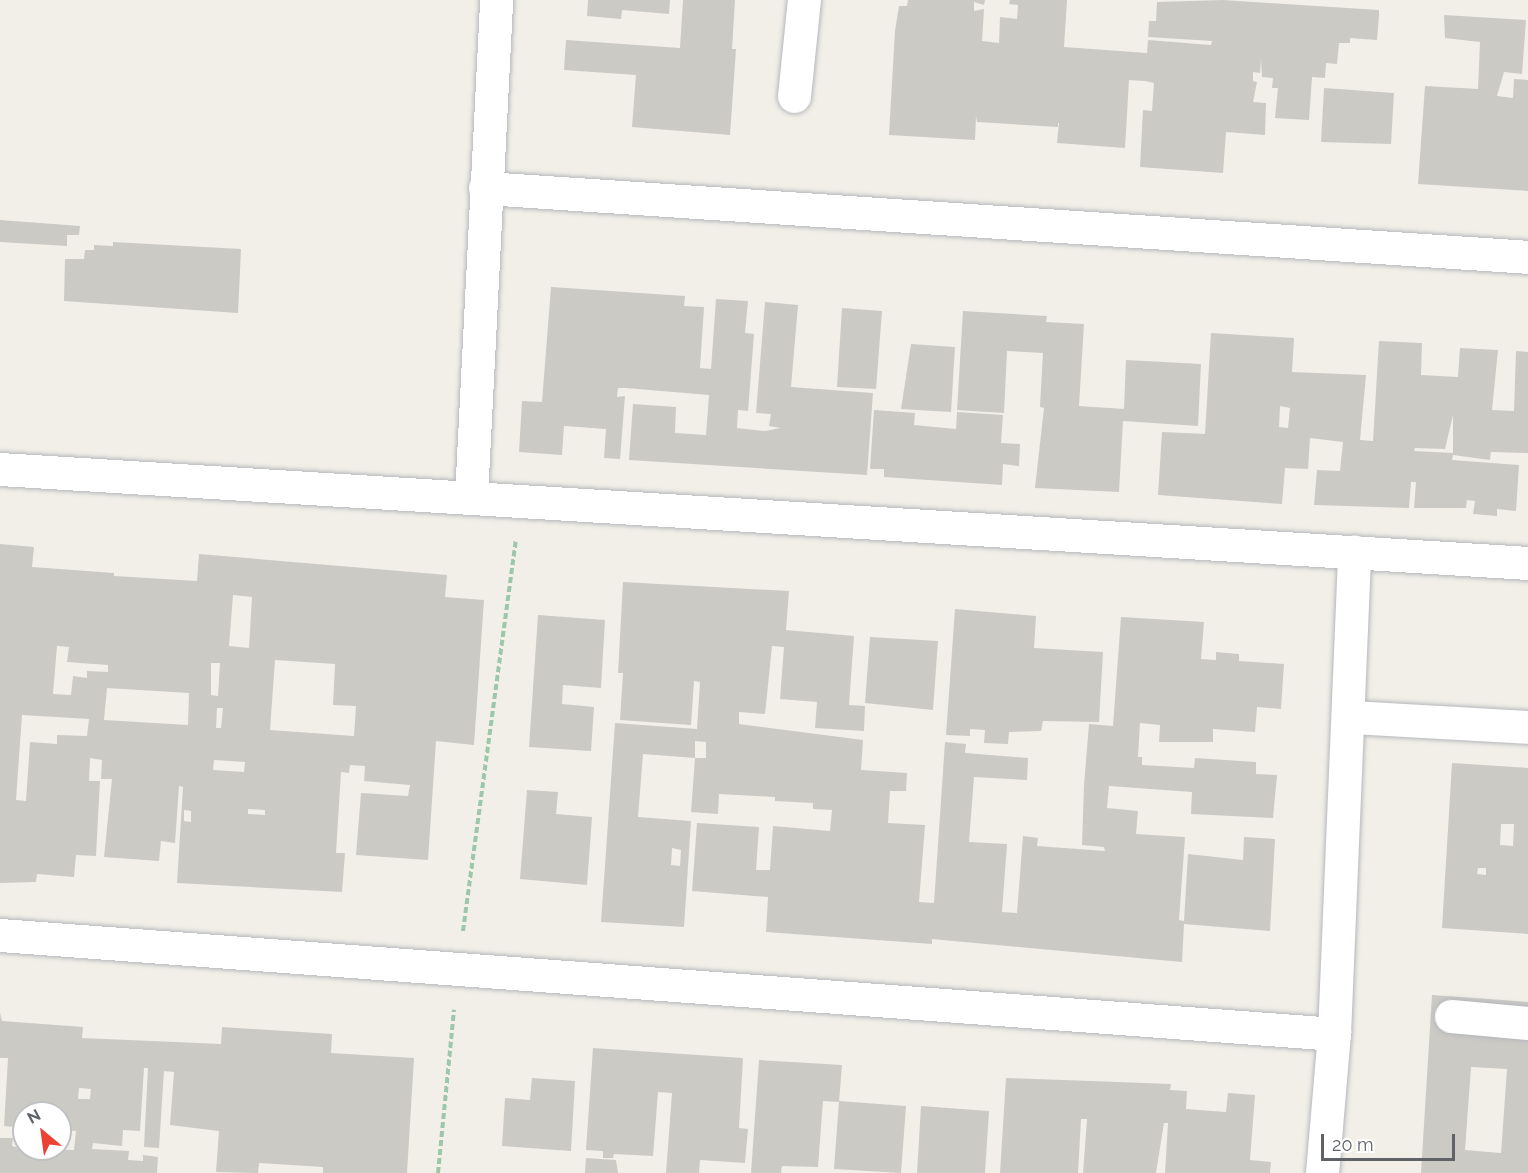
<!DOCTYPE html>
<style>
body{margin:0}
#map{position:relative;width:1528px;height:1173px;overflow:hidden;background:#f1efe8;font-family:Raleway,sans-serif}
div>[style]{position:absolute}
.building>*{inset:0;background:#cccac5}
.path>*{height:4px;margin-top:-2px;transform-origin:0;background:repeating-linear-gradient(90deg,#9cc7a9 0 6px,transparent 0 9px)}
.roads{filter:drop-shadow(0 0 2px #b5b8bc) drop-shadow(0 0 2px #b5b8bc)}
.minor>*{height:33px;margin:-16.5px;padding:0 16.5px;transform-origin:16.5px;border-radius:16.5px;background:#fff}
span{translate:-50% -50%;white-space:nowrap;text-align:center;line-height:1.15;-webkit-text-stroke:5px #fff;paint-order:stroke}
.north{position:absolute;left:12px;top:1101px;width:60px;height:60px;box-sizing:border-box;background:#fff;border:2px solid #bfc1c3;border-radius:50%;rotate:331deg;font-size:16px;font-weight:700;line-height:24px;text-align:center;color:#5f6368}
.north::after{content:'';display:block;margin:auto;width:21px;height:27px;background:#ea4335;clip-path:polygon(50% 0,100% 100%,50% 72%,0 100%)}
.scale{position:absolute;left:1321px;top:1134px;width:134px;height:27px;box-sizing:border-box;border:3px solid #5f6368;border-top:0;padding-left:8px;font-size:18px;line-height:21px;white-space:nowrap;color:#5f6368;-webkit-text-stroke:4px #fff;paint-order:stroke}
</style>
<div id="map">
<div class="building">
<i style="clip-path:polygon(588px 0,670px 0,669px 14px,622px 10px,621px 19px,587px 16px)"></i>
<i style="clip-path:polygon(683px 0,735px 0,732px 49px,736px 49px,730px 135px,632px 127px,636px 75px,564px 70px,566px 40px,680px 48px)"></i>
<i style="clip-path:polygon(908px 0,985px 0,984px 5px,974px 2px,974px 11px,984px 9px,982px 41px,999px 43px,1000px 17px,1017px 19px,1018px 5px,1009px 4px,1010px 0,1067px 0,1064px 47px,1147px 53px,1148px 40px,1211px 45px,1212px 41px,1148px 37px,1149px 21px,1156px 21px,1157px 2px,1223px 0,1316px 6px,1379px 10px,1379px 16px,1377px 40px,1350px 38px,1350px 43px,1339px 43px,1337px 64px,1326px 63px,1325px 78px,1312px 77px,1309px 120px,1275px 118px,1278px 88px,1272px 88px,1273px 78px,1262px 77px,1261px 59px,1260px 73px,1253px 72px,1253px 81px,1257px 82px,1253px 102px,1266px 103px,1265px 135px,1226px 132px,1223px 173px,1140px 167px,1143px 110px,1152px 111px,1154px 83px,1145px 81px,1129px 80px,1125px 148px,1057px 143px,1059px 123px,1058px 123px,1058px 127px,977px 122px,976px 116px,975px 140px,889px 135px,895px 31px,899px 6px,907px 6px)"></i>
<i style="clip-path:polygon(1444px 15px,1526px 20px,1522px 74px,1504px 72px,1497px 96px,1513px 98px,1514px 79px,1528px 80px,1528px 191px,1418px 184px,1425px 86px,1478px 89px,1480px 42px,1445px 38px)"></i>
<i style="clip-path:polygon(1324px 88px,1394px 93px,1391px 144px,1321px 142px)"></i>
<i style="clip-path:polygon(0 220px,80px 226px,79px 235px,67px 235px,67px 246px,0 242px)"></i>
<i style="clip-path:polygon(113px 242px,241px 249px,238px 313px,64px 301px,65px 259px,84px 259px,85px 250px,94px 250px,94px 245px,113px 246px)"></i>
<i style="clip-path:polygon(551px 287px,685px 296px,684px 306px,704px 307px,700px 368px,711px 369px,716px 299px,748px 301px,745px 333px,754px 334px,748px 411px,738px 410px,737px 428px,765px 431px,781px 428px,769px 426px,771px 414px,756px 413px,765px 302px,798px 305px,791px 387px,873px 393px,867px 475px,629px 460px,633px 404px,676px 407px,675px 433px,706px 435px,709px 395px,626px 388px,618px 388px,617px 397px,625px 396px,620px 459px,604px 458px,606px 429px,564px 426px,562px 455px,519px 452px,522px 401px,542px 402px)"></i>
<i style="clip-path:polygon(842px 308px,882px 311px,876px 389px,837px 387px)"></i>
<i style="clip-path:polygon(963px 311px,1047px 316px,1046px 322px,1084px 324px,1079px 406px,1124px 409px,1126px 360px,1201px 364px,1198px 426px,1123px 421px,1119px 492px,1035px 488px,1044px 408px,1040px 407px,1043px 353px,1007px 351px,1004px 413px,957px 410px)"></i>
<i style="clip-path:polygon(evenodd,1211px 333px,1294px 338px,1292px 372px,1366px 375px,1360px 440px,1373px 441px,1379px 341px,1422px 343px,1421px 375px,1458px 377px,1460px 348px,1498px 350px,1492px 410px,1514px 411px,1516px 351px,1528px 352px,1528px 453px,1491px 452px,1490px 460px,1453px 455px,1452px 460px,1519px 465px,1516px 511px,1497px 509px,1497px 516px,1473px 514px,1475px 501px,1467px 500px,1466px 508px,1414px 508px,1416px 482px,1411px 482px,1409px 508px,1314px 505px,1317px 470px,1340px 471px,1343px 442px,1310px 438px,1308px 469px,1285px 468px,1282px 504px,1158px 495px,1162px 432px,1205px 434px,1211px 333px,1280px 406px,1290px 408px,1288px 428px,1279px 427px,1280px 406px,1211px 333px,1453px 415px,1453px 453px,1414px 451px,1415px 448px,1445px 449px,1453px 415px)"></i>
<i style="clip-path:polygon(911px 344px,955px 347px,951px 412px,901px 409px)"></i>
<i style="clip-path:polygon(874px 410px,915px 413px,914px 425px,956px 429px,957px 412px,1003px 415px,1001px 443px,1020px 444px,1019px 466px,1003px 464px,1002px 485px,884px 477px,884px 469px,870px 469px)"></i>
<i style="clip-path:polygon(evenodd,0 544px,34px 547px,32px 567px,114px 573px,114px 576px,197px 581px,199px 554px,447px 575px,445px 597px,484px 600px,474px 745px,436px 741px,428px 860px,356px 855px,361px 793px,408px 796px,410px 785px,364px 781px,365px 766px,350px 765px,349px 773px,341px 772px,336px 853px,345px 853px,342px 892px,177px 883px,183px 787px,179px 786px,175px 843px,161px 841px,159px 861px,104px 857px,112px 779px,101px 779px,102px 760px,90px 758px,89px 781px,100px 781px,96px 856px,76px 855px,74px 877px,37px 874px,36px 882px,0 883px,0 544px,233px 595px,252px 597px,249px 648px,229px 646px,233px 595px,0 544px,57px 646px,69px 647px,67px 662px,108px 665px,108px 672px,87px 671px,87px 678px,73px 676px,71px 695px,53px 694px,57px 646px,0 544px,275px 660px,335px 664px,333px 705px,356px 706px,354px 736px,270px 730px,275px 660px,0 544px,211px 663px,220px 663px,218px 696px,211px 695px,211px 663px,0 544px,107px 688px,189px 693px,188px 725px,104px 720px,107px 688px,0 544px,217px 708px,223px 708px,221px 728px,216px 728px,217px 708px,0 544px,22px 715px,89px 719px,87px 736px,57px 735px,57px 744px,30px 742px,26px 801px,16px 800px,22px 715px,0 544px,214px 760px,245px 762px,244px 772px,213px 770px,214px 760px,0 544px,248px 809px,265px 810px,265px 815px,248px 814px,248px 809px,0 544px,184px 810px,191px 811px,191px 822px,184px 821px,184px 810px)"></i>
<i style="clip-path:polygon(evenodd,623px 582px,789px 591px,786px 630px,854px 636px,849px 705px,865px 706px,864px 731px,815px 728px,817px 702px,780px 699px,784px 647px,772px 646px,765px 714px,739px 712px,739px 724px,863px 740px,861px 770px,907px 773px,906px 791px,890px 791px,888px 823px,925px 825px,919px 902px,934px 903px,945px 742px,966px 744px,965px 753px,1028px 758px,1027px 780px,974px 777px,969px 842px,1007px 844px,1002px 912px,1017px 913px,1023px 836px,1038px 838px,1037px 846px,1105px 851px,1104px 847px,1082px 845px,1084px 785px,1089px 724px,1113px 726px,1121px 617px,1204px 622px,1201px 659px,1216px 660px,1216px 652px,1239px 654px,1239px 661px,1284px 664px,1281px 709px,1257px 707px,1255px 732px,1213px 729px,1213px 742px,1159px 742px,1160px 725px,1140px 723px,1138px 757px,1142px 757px,1142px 765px,1194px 768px,1195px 758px,1256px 762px,1256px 774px,1277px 775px,1273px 818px,1191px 814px,1192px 792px,1109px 786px,1107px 808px,1138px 811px,1136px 834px,1185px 837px,1179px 920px,1184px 921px,1188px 854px,1243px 860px,1244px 837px,1275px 839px,1270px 931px,1184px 924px,1182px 962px,932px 939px,932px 944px,766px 932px,768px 897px,692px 891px,697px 823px,759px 827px,756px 870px,770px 870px,773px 826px,830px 831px,832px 810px,813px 809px,813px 803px,775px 801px,775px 797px,719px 794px,718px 814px,691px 812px,695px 758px,643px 754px,638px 817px,691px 821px,684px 927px,601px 922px,615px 723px,697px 729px,700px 682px,694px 681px,691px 725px,620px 720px,623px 673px,618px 673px,623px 582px,695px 741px,706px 742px,706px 758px,695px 758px,695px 741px,623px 582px,672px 848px,681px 850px,680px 866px,671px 865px,672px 848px)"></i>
<i style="clip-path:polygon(955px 609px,1036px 616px,1034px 648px,1103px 652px,1099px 722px,1043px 721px,1041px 731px,1009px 732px,1008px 744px,984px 743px,985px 730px,970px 729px,970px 736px,946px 735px)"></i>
<i style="clip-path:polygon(538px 615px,605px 620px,601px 688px,563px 685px,562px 704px,594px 707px,591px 751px,529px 747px)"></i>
<i style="clip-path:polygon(870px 637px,938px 641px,933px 710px,865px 703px)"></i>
<i style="clip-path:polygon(evenodd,1452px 763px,1528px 768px,1528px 934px,1442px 928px,1452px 763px,1501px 824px,1514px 824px,1513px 846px,1500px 845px,1501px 824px,1452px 763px,1478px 868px,1486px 868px,1486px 875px,1477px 874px,1478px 868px)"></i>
<i style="clip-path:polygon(527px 790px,558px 792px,556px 814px,592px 817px,587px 885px,520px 879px)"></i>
<i style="clip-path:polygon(evenodd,1432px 995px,1528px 1002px,1528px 1173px,1421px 1173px,1432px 995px,1471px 1067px,1507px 1069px,1501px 1153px,1465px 1150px,1471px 1067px)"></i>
<i style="clip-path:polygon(evenodd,0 1013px,2px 1021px,83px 1027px,82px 1038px,221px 1044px,222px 1027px,332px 1034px,331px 1053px,414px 1058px,407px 1173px,323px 1173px,323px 1167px,259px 1163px,258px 1173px,216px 1172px,219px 1131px,170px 1125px,174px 1072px,164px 1071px,159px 1148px,144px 1147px,148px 1068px,144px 1068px,140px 1131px,123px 1130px,122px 1146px,93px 1143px,92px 1149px,129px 1151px,128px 1160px,143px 1161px,143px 1155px,158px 1157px,157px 1173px,0 1173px,0 1138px,13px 1138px,12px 1146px,24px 1149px,74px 1150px,76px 1131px,60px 1130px,60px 1113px,24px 1113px,24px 1128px,4px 1126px,8px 1058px,0 1058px,0 1013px,79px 1088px,91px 1089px,90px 1099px,78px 1099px,79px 1088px)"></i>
<i style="clip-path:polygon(593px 1048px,743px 1058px,739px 1128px,748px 1129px,745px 1163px,700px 1160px,699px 1173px,666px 1173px,672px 1093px,658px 1092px,653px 1156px,614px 1154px,613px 1158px,603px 1158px,603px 1151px,586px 1150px)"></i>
<i style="clip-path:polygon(759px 1060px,842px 1065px,839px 1102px,823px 1101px,818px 1167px,782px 1166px,781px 1173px,751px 1173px)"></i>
<i style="clip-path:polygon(532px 1078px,575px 1081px,571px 1151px,502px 1146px,505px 1098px,530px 1100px)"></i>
<i style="clip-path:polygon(1006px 1078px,1171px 1084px,1170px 1090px,1187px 1091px,1186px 1109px,1226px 1112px,1228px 1093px,1255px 1095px,1250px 1160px,1271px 1162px,1270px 1173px,1165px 1173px,1168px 1123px,1164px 1123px,1156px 1173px,1083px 1173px,1087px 1119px,1081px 1119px,1078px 1173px,1000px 1173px)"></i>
<i style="clip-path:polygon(839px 1101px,906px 1106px,901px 1173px,834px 1169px)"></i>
<i style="clip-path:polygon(921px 1106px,989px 1111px,985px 1173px,917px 1173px)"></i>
<i style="clip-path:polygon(586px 1158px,616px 1160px,618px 1173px,585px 1173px)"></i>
</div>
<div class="path">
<i style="left:463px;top:931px;width:395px;rotate:-82.3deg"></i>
<i style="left:438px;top:1173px;width:164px;rotate:-84.4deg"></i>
</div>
<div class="roads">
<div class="minor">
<i style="left:794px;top:96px;width:97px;rotate:-84.1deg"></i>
<i style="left:485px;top:188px;width:1045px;rotate:3.78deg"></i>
<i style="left:0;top:469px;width:1531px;rotate:3.52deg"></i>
<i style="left:471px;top:497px;width:498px;rotate:-87.1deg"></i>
<i style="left:1350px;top:717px;width:178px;rotate:3.2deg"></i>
<i style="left:0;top:935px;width:1338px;rotate:4.24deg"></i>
<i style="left:1451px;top:1016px;width:77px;rotate:5.2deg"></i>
<i style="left:1322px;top:1173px;width:140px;rotate:-85.1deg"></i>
<i style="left:1334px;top:1034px;width:483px;rotate:-87.6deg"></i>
</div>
</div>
<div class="north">N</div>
<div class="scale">20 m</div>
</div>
